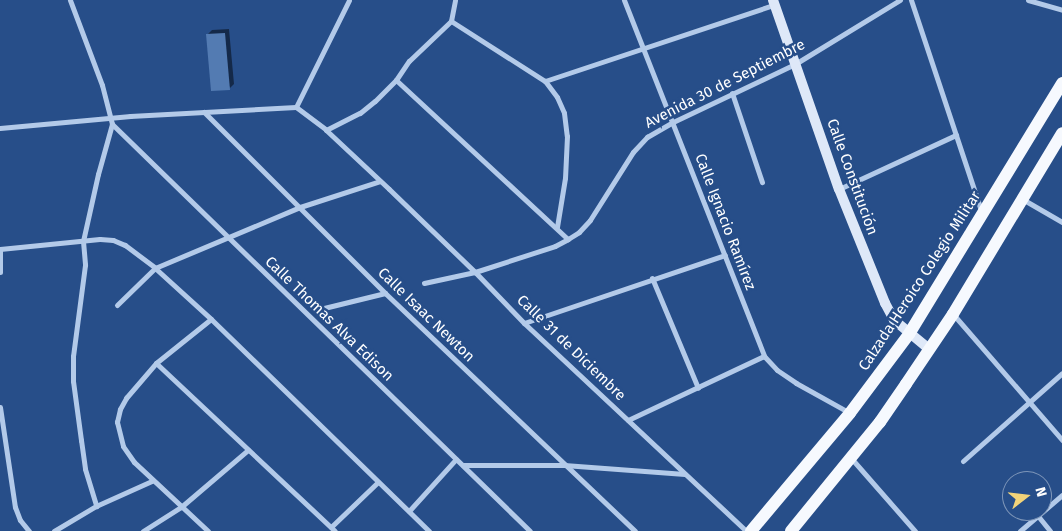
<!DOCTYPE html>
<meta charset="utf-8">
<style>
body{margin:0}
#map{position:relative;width:1062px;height:531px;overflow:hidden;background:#274e89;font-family:"Fira Sans",sans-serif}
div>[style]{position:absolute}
.shadow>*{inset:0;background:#0007}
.building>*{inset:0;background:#537bb2}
.street>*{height:5px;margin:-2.5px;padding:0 2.5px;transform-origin:2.5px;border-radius:2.5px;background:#b3cae9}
.secondary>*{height:10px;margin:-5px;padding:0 5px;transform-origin:5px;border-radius:5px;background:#dee8f8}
.primary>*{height:12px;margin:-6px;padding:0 6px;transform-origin:6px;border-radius:6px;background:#f6f9fe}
span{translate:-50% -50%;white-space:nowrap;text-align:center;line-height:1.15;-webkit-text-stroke:5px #274e89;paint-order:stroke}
.street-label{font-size:15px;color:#fff}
.north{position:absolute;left:1002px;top:471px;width:50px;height:50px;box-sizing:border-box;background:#274e89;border:1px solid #7d95b8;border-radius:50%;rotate:74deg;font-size:14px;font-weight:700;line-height:20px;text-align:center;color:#fff}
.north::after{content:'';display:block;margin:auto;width:18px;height:22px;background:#f2d379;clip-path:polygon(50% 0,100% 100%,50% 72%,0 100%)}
</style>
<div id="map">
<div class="shadow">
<i style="clip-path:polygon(229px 29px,234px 84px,230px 88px,207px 35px,212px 30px)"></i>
</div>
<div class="building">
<i style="clip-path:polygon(225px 33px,230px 90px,211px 91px,206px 34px)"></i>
</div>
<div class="street">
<i style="left:70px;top:0;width:91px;rotate:69.4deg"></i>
<i style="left:102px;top:85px;width:40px;rotate:75.6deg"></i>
<i style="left:112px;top:124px;width:52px;rotate:105.6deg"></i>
<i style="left:98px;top:174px;width:69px;rotate:102.6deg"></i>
<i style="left:83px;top:241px;width:24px;rotate:85deg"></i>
<i style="left:85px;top:265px;width:92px;rotate:97.5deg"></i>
<i style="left:73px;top:356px;width:25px;rotate:90deg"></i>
<i style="left:73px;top:381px;width:60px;rotate:82.3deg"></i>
<i style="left:81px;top:440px;width:29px;rotate:82deg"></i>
<i style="left:85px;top:469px;width:39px;rotate:73deg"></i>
<i style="left:624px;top:0;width:383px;rotate:68.5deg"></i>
<i style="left:764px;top:356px;width:19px;rotate:47deg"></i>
<i style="left:777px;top:370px;width:23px;rotate:34deg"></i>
<i style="left:796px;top:383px;width:60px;rotate:29.1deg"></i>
<i style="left:911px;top:0;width:222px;rotate:71.6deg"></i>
<i style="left:1028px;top:0;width:35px;rotate:16deg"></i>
<i style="left:451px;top:21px;width:112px;rotate:32.6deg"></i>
<i style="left:545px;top:81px;width:20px;rotate:53deg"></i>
<i style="left:557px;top:97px;width:17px;rotate:66deg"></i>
<i style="left:564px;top:113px;width:23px;rotate:83deg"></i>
<i style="left:567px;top:136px;width:42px;rotate:92.7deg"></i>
<i style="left:565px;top:178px;width:50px;rotate:99.3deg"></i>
<i style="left:396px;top:80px;width:234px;rotate:42.8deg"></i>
<i style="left:545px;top:81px;width:241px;rotate:-18.4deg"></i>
<i style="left:732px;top:93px;width:94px;rotate:71.4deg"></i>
<i style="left:296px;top:107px;width:119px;rotate:-63.6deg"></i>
<i style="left:204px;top:112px;width:256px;rotate:45deg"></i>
<i style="left:385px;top:293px;width:345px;rotate:43.6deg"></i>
<i style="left:112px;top:124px;width:583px;rotate:44.24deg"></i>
<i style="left:0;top:128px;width:131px;rotate:-5.3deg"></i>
<i style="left:130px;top:116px;width:166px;rotate:-3.1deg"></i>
<i style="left:296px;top:107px;width:38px;rotate:37deg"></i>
<i style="left:326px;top:130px;width:86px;rotate:43.1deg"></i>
<i style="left:389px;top:189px;width:120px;rotate:44deg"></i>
<i style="left:475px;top:272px;width:71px;rotate:46.1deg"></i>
<i style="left:524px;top:323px;width:304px;rotate:43.1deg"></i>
<i style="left:326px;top:130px;width:38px;rotate:-27deg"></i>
<i style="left:360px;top:113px;width:19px;rotate:-39deg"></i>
<i style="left:375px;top:101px;width:30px;rotate:-45deg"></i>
<i style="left:396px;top:80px;width:23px;rotate:-56deg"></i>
<i style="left:409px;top:61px;width:58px;rotate:-43.6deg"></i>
<i style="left:451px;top:21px;width:21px;rotate:-79deg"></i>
<i style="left:839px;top:189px;width:129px;rotate:-24.8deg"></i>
<i style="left:1024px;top:200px;width:44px;rotate:30.1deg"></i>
<i style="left:0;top:249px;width:100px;rotate:-5.7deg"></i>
<i style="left:100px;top:239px;width:13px;rotate:4deg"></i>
<i style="left:113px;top:240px;width:13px;rotate:23deg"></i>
<i style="left:125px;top:245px;width:38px;rotate:37deg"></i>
<i style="left:155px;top:268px;width:76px;rotate:42.3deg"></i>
<i style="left:211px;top:319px;width:304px;rotate:44.2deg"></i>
<i style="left:0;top:272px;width:23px;rotate:-90deg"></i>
<i style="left:652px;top:278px;width:119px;rotate:67.3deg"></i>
<i style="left:424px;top:283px;width:52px;rotate:-12.2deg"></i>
<i style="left:475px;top:272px;width:84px;rotate:-18deg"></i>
<i style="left:555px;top:246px;width:15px;rotate:-28deg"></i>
<i style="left:568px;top:239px;width:13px;rotate:-32deg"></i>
<i style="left:579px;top:232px;width:16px;rotate:-47deg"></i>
<i style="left:590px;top:220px;width:80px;rotate:-57.7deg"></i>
<i style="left:633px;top:152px;width:21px;rotate:-47deg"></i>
<i style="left:647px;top:137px;width:30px;rotate:-30deg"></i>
<i style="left:673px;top:122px;width:135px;rotate:-25.4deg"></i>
<i style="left:795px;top:64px;width:123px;rotate:-31.4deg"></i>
<i style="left:117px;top:305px;width:53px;rotate:-44.2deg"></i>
<i style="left:155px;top:268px;width:157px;rotate:-22.8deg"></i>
<i style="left:300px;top:207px;width:84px;rotate:-18deg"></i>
<i style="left:324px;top:308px;width:63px;rotate:-13.8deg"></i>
<i style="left:953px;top:314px;width:167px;rotate:49.1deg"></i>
<i style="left:524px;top:323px;width:212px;rotate:-18.7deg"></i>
<i style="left:156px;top:363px;width:245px;rotate:43.2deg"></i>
<i style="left:0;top:407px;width:101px;rotate:81.5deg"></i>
<i style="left:15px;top:507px;width:14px;rotate:69deg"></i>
<i style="left:20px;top:520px;width:14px;rotate:51deg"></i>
<i style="left:628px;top:420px;width:150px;rotate:-25.2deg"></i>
<i style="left:851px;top:458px;width:97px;rotate:48.8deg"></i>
<i style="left:963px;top:461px;width:132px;rotate:-41.6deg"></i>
<i style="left:463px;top:465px;width:101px"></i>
<i style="left:564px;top:465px;width:121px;rotate:4.3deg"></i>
<i style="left:409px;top:511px;width:70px;rotate:-47.9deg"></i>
<i style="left:1038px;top:516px;width:19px;rotate:51deg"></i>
<i style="left:331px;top:527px;width:65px;rotate:-43.8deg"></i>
<i style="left:54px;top:531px;width:49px;rotate:-30.8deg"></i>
<i style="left:96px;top:506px;width:61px;rotate:-24.1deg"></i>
<i style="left:143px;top:531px;width:45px;rotate:-32.3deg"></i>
<i style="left:181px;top:507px;width:88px;rotate:-40.4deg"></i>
<i style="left:208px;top:531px;width:101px;rotate:-137deg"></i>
<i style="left:134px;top:462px;width:19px;rotate:-125deg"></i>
<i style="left:123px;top:446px;width:25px;rotate:-104deg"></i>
<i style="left:117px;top:422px;width:13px;rotate:-77deg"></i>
<i style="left:120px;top:409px;width:13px;rotate:-61deg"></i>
<i style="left:126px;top:398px;width:46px;rotate:-49.4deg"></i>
<i style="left:156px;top:363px;width:70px;rotate:-38.7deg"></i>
<i style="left:1020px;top:531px;width:55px;rotate:-40.6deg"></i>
</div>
<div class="secondary">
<i style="left:773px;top:0;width:200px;rotate:70.8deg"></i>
<i style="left:839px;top:189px;width:123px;rotate:68deg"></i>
<i style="left:885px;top:303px;width:19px;rotate:62deg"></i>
<i style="left:894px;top:320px;width:45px;rotate:39.6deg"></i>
</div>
<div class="primary">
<i style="left:751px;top:531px;width:154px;rotate:-50deg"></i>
<i style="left:850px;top:413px;width:99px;rotate:-53.2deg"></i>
<i style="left:909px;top:334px;width:294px;rotate:-58.6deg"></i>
<i style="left:791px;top:531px;width:141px;rotate:-50.8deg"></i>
<i style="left:880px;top:422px;width:46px;rotate:-55.6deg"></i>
<i style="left:906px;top:384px;width:84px;rotate:-56.1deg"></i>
<i style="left:953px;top:314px;width:211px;rotate:-58.9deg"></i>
</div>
<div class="street-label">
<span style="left:725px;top:84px;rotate:-27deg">Avenida 30 de Septiembre</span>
<span style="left:852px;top:177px;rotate:70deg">Calle Constitución</span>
<span style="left:725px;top:222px;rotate:69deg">Calle Ignacio Ramírez</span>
<span style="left:920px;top:281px;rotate:-57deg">Calzada Heroico Colegio Militar</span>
<span style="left:426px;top:315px;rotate:44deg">Calle Isaac Newton</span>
<span style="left:329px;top:319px;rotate:44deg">Calle Thomas Alva Edison</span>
<span style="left:571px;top:348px;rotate:44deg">Calle 31 de Diciembre</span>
</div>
<div class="north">N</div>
</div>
